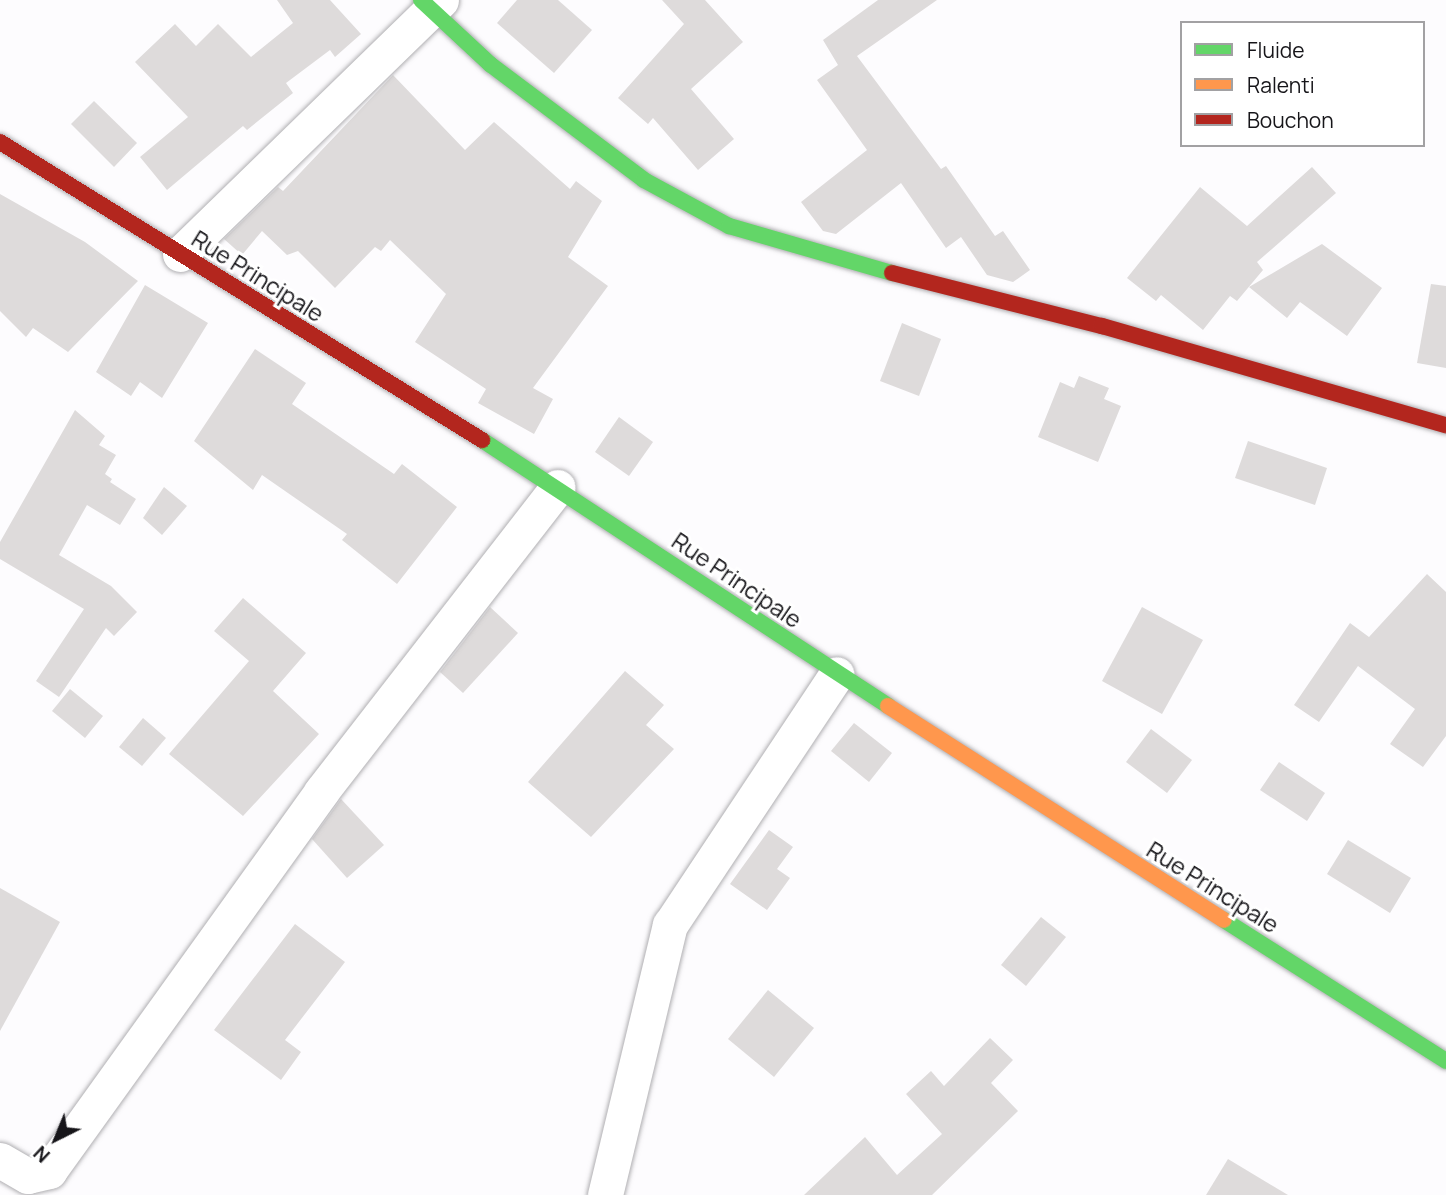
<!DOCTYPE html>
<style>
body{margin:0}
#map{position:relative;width:1446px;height:1195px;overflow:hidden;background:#fdfcfe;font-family:Manrope,sans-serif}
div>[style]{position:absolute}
.building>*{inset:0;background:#dedbdb}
.roads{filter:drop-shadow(0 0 2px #b0afb2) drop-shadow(0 0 2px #b0afb2)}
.street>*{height:35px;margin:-17.5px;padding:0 17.5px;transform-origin:17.5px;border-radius:17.5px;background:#fff}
.fast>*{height:16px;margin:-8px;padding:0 8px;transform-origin:8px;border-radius:8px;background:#63d668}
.slow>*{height:16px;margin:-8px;padding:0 8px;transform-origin:8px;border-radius:8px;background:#ff974d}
.jam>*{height:16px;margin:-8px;padding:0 8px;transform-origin:8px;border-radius:8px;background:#b3261e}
span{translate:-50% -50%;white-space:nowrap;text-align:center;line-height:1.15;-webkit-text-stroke:6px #fff;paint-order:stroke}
.street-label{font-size:23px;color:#161519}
.legend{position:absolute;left:1180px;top:21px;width:245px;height:126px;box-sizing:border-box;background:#fff;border:2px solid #a2a1a3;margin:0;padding:9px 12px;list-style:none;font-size:21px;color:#161519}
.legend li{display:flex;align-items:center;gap:14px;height:35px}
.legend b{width:35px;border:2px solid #a2a1a3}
.north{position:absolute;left:21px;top:1104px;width:70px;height:70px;-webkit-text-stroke:5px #fff;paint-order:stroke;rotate:223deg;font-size:19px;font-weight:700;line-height:28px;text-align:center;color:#161519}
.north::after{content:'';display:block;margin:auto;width:24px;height:32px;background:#161519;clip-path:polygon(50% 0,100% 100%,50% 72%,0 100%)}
</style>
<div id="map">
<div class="building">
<i style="clip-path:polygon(277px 0,330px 0,361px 34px,335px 57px,330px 50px,286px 83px,293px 93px,247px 130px,243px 126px,167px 190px,140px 157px,188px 117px,135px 62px,175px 24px,196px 46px,218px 24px,251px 57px,293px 23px)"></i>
<i style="clip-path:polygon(517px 0,558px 0,592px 30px,554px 73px,497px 23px)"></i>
<i style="clip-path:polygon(662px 0,705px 0,743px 42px,691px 89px,734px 139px,698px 170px,653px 118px,648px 124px,618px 98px,684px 24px)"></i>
<i style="clip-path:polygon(878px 0,937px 0,857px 56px,941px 169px,946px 166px,995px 236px,1003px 231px,1030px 270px,1013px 282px,987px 275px,961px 237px,946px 248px,901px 183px,836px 234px,823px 231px,801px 202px,867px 150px,817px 80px,838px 65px,823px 40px)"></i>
<i style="clip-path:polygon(393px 75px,465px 150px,494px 122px,570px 189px,576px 181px,602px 201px,568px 257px,608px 286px,533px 388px,553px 399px,534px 434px,478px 403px,486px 389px,415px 342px,446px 294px,390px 240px,381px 251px,375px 247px,335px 288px,298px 251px,287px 255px,262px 231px,242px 255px,224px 239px,278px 187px,283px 191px)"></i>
<i style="clip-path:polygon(94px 101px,137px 143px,114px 167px,71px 124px)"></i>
<i style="clip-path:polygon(1312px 167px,1336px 193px,1257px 262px,1263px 270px,1237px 301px,1230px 296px,1203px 330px,1161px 295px,1156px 301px,1127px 278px,1200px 187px,1247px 226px)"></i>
<i style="clip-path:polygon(0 194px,85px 242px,138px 281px,68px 352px,33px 328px,26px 337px,0 311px)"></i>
<i style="clip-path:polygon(1322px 244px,1382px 288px,1347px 336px,1300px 302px,1287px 318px,1249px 287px)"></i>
<i style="clip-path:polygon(1431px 284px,1446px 286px,1446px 368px,1417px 363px)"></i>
<i style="clip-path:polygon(145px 285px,208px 323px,162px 398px,140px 382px,131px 396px,96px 372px)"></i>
<i style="clip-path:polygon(902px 323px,941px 339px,919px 396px,880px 381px)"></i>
<i style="clip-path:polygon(255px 349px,306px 383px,292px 404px,394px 474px,402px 464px,457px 507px,397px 584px,342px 540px,347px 534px,262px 475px,253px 490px,194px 441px)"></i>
<i style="clip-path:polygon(1079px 376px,1109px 388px,1104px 399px,1121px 406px,1098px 462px,1038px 437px,1060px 382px,1074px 388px)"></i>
<i style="clip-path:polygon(75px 410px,105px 436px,99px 445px,116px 455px,105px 474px,112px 479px,110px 482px,136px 499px,120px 525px,87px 505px,59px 555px,111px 586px,137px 612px,114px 636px,106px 628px,59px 697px,36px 681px,84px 609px,0 559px,0 542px)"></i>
<i style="clip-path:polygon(619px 417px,653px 442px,629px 476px,595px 452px)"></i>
<i style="clip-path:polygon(1248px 441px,1327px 468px,1315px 505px,1235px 478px)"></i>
<i style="clip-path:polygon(164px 487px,187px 506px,162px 535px,143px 518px)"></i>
<i style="clip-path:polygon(1427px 574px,1446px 592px,1446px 736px,1423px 767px,1390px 744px,1415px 709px,1358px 666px,1319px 722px,1294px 705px,1350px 623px,1369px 637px)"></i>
<i style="clip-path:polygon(243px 598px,306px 653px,273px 691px,319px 734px,243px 816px,169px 754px,249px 661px,214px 631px)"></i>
<i style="clip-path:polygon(490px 607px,518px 633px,463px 693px,440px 672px)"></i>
<i style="clip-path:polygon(1142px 607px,1203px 640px,1162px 714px,1102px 681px)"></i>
<i style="clip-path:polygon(625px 671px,664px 705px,646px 725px,674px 749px,591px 837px,528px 782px)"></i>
<i style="clip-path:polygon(70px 689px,103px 716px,85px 738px,52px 711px)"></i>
<i style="clip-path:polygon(143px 718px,166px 738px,142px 766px,119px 747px)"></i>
<i style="clip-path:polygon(854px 723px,892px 753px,869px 782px,831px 751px)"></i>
<i style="clip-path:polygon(1151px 729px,1192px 760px,1167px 793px,1126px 762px)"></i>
<i style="clip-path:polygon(1279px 762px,1325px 793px,1307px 821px,1260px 790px)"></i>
<i style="clip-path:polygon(341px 799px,384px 845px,347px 878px,312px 839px)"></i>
<i style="clip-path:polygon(769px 830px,793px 847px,777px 869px,790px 878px,767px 910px,730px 884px)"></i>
<i style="clip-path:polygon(1348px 840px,1411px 878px,1390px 913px,1327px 874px)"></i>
<i style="clip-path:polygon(0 888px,60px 922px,0 1031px)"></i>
<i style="clip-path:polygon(1041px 917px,1066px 937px,1026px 986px,1001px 965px)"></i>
<i style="clip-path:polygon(295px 924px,345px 962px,285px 1040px,301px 1052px,281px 1080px,214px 1030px)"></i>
<i style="clip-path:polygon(768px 990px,814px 1028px,774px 1077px,728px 1039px)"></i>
<i style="clip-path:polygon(990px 1038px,1013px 1060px,991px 1083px,1018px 1111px,932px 1195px,804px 1195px,865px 1137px,897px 1175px,942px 1134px,906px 1094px,931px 1071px,944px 1086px)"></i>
<i style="clip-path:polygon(1228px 1159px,1288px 1195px,1206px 1195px)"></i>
</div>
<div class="roads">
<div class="street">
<i style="left:180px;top:254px;width:364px;rotate:-44.2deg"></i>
<i style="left:0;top:1160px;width:32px;rotate:30deg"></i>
<i style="left:28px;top:1176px;width:22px;rotate:-13deg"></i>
<i style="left:49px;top:1171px;width:467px;rotate:-54.3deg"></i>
<i style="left:321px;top:792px;width:386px;rotate:-52.2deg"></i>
<i style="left:605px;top:1195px;width:278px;rotate:-76.5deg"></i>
<i style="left:670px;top:925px;width:301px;rotate:-56.4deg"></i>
</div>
<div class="fast">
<i style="left:421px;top:0;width:96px;rotate:42.9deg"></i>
<i style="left:491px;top:65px;width:191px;rotate:36.9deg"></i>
<i style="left:644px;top:180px;width:97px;rotate:28.4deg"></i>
<i style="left:729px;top:226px;width:170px;rotate:16.1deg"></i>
<i style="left:482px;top:440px;width:485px;rotate:33.2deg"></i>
<i style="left:1224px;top:920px;width:263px;rotate:32.4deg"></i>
</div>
<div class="slow">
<i style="left:888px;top:706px;width:398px;rotate:32.5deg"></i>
</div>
<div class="jam">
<i style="left:0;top:142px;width:567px;rotate:31.73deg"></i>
<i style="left:892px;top:273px;width:217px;rotate:14.2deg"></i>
<i style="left:1102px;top:326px;width:358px;rotate:16.1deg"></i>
</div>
</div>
<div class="street-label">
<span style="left:258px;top:276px;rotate:32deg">Rue Principale</span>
<span style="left:737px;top:580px;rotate:34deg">Rue Principale</span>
<span style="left:1213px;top:887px;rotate:32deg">Rue Principale</span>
</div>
<ul class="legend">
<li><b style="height:9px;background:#63d668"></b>Fluide</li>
<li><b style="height:9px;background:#ff974d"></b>Ralenti</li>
<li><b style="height:9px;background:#b3261e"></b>Bouchon</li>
</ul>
<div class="north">N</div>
</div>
